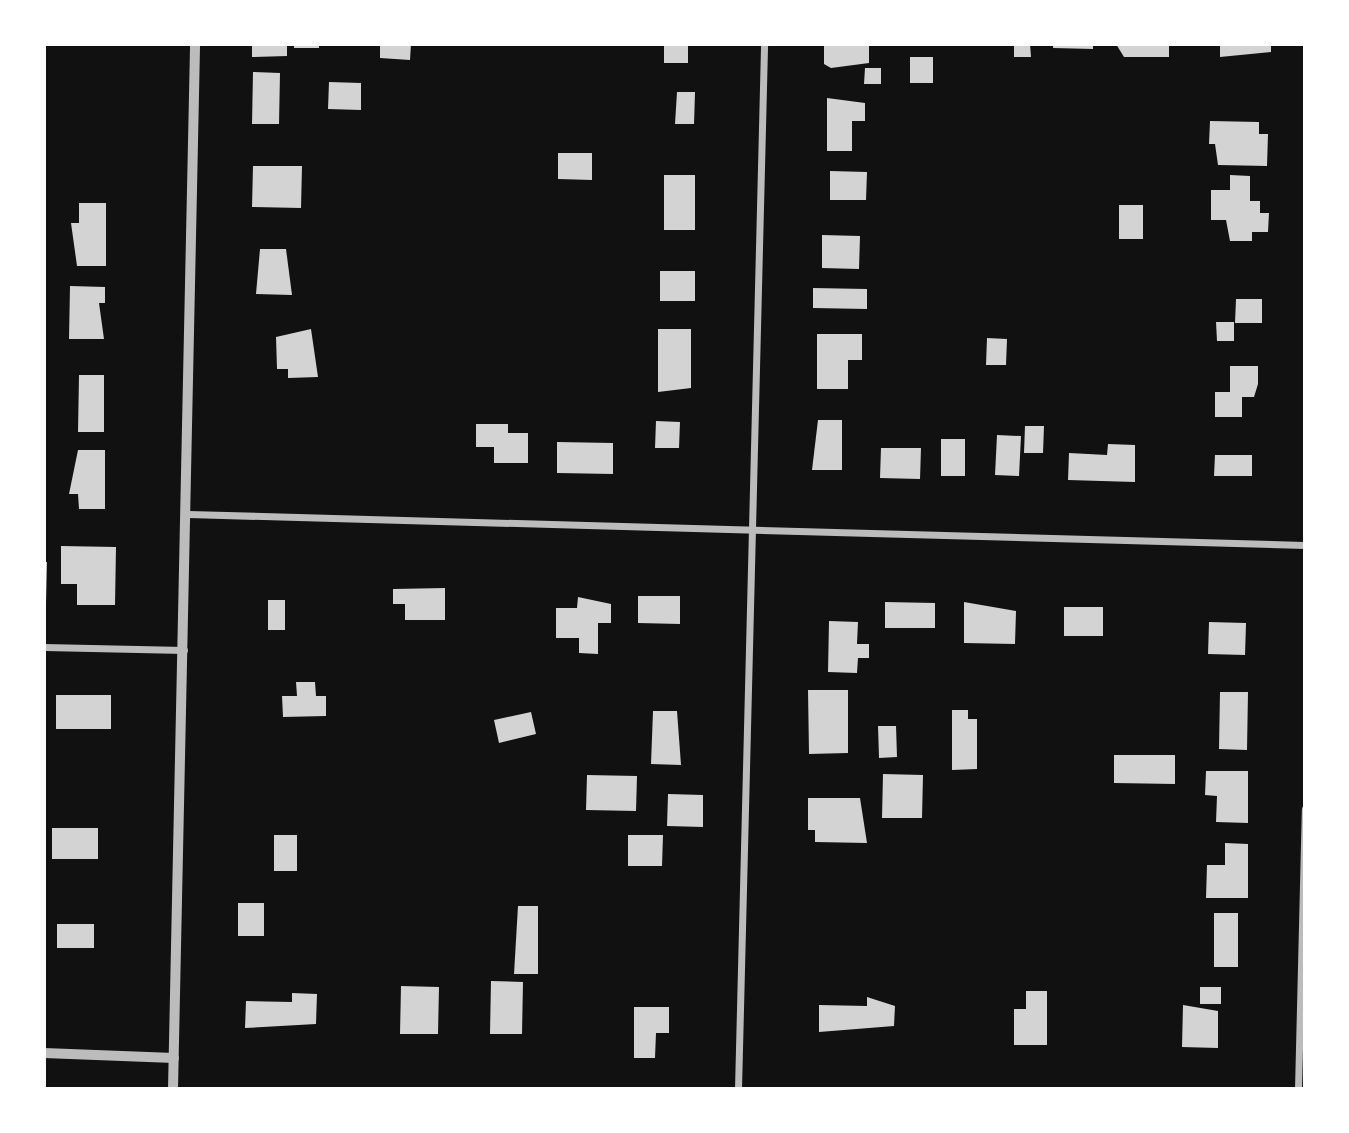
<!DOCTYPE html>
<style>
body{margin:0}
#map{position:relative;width:1349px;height:1133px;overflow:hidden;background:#111;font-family:"DejaVu Sans",sans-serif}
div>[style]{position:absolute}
.building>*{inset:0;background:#d3d3d3}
.minor>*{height:7px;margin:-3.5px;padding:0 3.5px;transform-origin:3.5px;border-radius:3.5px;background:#bcbcbc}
.tertiary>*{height:10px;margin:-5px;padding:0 5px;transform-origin:5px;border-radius:5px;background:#bcbcbc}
span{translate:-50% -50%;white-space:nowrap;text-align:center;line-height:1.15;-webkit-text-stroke:5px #fff;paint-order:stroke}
.frame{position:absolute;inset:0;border:46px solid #fff;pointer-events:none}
</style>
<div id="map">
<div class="building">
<i style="clip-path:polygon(252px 44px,287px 44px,287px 56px,252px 57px)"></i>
<i style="clip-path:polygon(294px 44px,319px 44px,319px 48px,294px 48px)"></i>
<i style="clip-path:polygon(380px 44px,411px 44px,410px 60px,380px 58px)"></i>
<i style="clip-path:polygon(664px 44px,688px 44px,688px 63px,664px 63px)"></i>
<i style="clip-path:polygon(824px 44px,869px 44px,869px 63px,831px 68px,824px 64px)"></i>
<i style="clip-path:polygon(1014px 44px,1030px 44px,1031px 57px,1014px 57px)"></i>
<i style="clip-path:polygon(1053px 44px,1093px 44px,1093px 49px,1053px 48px)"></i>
<i style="clip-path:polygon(1116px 44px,1169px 44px,1169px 57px,1124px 57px)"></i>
<i style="clip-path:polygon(1220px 44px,1271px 44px,1271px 52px,1220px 57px)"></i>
<i style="clip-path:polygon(910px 57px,933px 57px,933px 83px,910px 83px)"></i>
<i style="clip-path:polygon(865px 68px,881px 68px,881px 84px,864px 84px)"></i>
<i style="clip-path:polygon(253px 72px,280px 73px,279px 124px,252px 124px)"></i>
<i style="clip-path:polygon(329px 82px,361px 83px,361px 110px,328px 109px)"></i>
<i style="clip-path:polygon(677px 92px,695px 92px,694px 124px,675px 124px)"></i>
<i style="clip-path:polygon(827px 98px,865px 103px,865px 121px,852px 121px,852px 151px,827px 151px)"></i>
<i style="clip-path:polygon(1210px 121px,1259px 122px,1259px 134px,1268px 134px,1267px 166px,1218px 165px,1215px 144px,1209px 144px)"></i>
<i style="clip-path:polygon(558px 153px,592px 153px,592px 180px,558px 179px)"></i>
<i style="clip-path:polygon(253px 166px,302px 166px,301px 208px,252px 207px)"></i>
<i style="clip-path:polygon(830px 171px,867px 172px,866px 200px,830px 200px)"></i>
<i style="clip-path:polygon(664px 175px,695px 175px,695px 230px,664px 230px)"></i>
<i style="clip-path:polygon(1230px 175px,1250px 176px,1250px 201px,1260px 201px,1260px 213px,1269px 213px,1268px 232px,1252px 232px,1252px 241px,1230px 241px,1226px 220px,1211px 220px,1211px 190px,1230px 190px)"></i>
<i style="clip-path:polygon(79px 203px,106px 203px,106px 266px,77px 266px,71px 223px,79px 223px)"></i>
<i style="clip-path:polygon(1119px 205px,1143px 205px,1143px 239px,1119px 239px)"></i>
<i style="clip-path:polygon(822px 235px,860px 236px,859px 269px,822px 268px)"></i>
<i style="clip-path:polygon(260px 249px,286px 249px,292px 295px,256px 294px)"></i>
<i style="clip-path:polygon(660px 271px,695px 271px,695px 301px,660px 301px)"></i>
<i style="clip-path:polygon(70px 286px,105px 287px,105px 303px,99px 303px,104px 339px,69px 339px)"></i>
<i style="clip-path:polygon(813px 288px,867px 289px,867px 309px,813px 308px)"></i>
<i style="clip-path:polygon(1236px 299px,1262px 299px,1262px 323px,1235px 323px)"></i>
<i style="clip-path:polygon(1216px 322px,1234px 322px,1234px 341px,1217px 341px)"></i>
<i style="clip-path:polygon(311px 329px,318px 377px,288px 378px,288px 369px,277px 369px,276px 337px)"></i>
<i style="clip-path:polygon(658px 329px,691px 329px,691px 388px,658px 392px)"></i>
<i style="clip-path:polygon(817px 334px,862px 334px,862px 360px,848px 360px,848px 389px,817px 389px)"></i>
<i style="clip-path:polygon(987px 338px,1007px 339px,1006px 365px,986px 365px)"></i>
<i style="clip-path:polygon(1230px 366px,1258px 366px,1258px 384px,1254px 397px,1242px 397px,1242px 417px,1215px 417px,1215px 392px,1230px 392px)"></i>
<i style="clip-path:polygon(79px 375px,104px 375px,104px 432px,78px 432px)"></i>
<i style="clip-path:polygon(818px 420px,842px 420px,842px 470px,812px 470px)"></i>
<i style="clip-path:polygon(656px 421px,680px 422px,679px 448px,655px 448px)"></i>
<i style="clip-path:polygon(476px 424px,508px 424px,508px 433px,528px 433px,528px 463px,494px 463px,494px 447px,476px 447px)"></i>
<i style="clip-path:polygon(1025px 426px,1044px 426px,1043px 453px,1024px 453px)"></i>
<i style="clip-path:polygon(997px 435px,1021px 436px,1019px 476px,995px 475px)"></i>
<i style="clip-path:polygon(941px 439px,965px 439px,965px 476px,941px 476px)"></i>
<i style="clip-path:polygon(557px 442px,613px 443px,613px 474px,557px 473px)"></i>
<i style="clip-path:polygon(1108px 444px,1135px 445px,1135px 482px,1068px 480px,1069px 453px,1107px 455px)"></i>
<i style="clip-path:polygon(881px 448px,921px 448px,920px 479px,880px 478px)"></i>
<i style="clip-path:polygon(78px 450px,105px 450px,105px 509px,79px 509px,78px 494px,69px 494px)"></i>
<i style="clip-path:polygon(1215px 455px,1252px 455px,1252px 476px,1214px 476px)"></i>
<i style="clip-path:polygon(61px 546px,116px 547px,115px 605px,77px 605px,77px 584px,61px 584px)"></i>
<i style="clip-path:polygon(44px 562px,47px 562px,46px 603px,44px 603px)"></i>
<i style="clip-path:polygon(445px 588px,445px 620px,405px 620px,405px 604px,393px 604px,393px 589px)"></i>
<i style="clip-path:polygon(638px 596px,680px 596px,680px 624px,638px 623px)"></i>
<i style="clip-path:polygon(578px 597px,611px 604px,611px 623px,598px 623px,598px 654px,579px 653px,579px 638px,556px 638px,556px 608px,577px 608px)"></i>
<i style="clip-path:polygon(268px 600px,285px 600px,285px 630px,268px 630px)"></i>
<i style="clip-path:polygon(885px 602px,935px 603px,935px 628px,885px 628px)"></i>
<i style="clip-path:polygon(964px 602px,1016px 611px,1015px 644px,964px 643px)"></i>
<i style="clip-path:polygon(1064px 607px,1103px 607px,1103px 636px,1064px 636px)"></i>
<i style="clip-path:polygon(829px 621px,858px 622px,857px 644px,869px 644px,869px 658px,858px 658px,857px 673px,828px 672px)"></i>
<i style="clip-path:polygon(1209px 622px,1246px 623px,1245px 655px,1208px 654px)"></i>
<i style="clip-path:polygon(296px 682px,315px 682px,316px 696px,326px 696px,326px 716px,283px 717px,282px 696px,297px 696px)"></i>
<i style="clip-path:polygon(808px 690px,848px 690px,848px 753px,809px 754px)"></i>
<i style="clip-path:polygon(1220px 692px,1248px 692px,1247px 750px,1219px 749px)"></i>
<i style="clip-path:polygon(56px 695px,111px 695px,111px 729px,56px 729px)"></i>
<i style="clip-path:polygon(952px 710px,968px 710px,968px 719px,977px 719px,977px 769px,952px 770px)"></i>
<i style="clip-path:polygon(653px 711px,677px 711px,681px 765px,651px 764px)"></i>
<i style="clip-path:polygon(531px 712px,536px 734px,499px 743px,494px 720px)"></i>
<i style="clip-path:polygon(878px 726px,896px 726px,897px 757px,879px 758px)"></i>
<i style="clip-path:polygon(1114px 755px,1175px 755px,1175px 784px,1114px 783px)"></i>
<i style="clip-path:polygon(1206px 771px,1248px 771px,1248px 823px,1216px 822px,1217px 796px,1205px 795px)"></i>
<i style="clip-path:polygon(883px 774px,923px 775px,922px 818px,882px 818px)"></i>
<i style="clip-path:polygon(587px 775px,637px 776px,636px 811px,586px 810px)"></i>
<i style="clip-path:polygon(668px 794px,703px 795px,703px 827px,667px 826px)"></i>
<i style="clip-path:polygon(808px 798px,860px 798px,867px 843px,815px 842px,815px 830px,808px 830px)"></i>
<i style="clip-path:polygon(52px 828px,98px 828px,98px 859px,52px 859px)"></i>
<i style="clip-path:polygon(274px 835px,297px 835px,297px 871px,274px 871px)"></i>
<i style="clip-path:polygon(628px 835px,663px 835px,662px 866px,628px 866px)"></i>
<i style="clip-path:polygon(1225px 843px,1248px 844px,1248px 898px,1206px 898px,1207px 865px,1225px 865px)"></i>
<i style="clip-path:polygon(238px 903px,264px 903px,264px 936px,238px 936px)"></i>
<i style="clip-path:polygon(518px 906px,538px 906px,538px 974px,514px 974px)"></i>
<i style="clip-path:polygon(1214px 913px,1238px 913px,1238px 967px,1214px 967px)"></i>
<i style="clip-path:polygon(57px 924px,94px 924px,94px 948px,57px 948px)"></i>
<i style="clip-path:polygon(491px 981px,523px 982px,522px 1034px,490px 1034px)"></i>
<i style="clip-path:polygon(401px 986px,439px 987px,438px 1034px,400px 1034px)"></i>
<i style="clip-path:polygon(1200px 987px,1221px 987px,1221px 1004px,1200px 1004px)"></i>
<i style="clip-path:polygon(1026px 991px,1047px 991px,1047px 1045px,1014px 1045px,1014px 1009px,1026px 1009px)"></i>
<i style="clip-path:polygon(292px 993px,317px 994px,316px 1024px,245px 1028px,246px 1001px,292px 1002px)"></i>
<i style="clip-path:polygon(867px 997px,895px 1006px,894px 1026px,819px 1032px,819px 1005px,867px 1006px)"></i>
<i style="clip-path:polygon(1183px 1005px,1218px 1011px,1218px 1048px,1182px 1047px)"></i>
<i style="clip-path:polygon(634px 1007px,669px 1007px,669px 1033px,656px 1033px,655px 1058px,634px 1058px)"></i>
</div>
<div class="minor">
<i style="left:188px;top:514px;width:1117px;rotate:1.59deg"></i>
<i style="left:44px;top:647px;width:140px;rotate:1.2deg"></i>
<i style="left:738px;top:1089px;width:1045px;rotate:-88.57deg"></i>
<i style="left:1298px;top:1089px;width:280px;rotate:-88.6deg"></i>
</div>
<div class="tertiary">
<i style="left:44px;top:1053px;width:130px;rotate:2.2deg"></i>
<i style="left:173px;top:1089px;width:1045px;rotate:-88.79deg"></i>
</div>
<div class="frame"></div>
</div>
